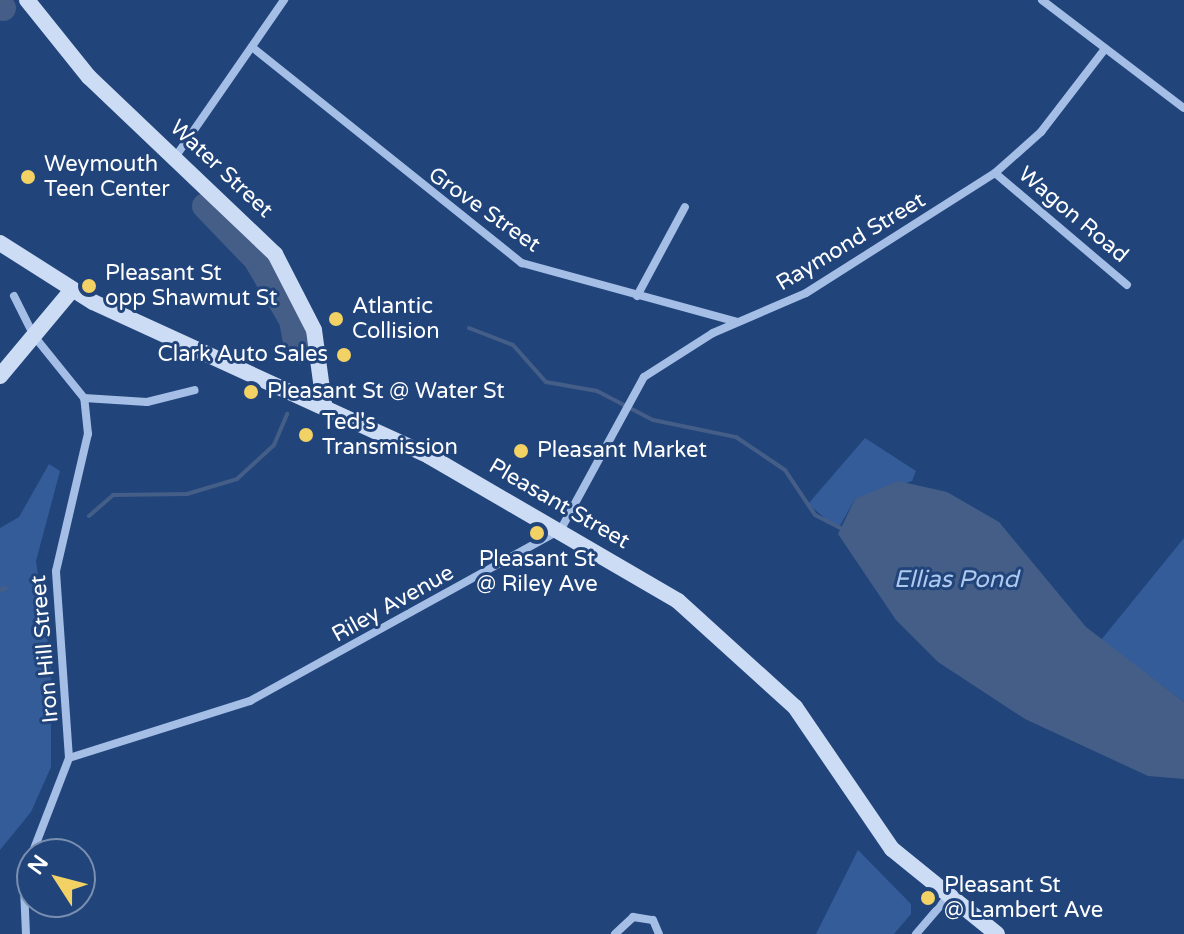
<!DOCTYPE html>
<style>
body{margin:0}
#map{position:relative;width:1184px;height:934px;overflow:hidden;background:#21447b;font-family:"Varela Round",sans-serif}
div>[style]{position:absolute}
.green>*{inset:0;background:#345c99}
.water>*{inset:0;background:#445e87}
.stream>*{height:4px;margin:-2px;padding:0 2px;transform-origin:2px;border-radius:2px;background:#445e87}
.river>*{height:26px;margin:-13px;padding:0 13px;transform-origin:13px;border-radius:13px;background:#445e87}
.street>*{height:8px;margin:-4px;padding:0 4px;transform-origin:4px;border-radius:4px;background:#a4bee6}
.secondary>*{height:16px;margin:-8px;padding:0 8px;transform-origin:8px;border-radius:8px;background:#cddcf5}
.dots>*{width:22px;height:22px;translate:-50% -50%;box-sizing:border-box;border:4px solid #21447b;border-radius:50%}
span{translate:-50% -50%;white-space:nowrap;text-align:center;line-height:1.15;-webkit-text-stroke:6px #21447b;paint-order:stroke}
.poi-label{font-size:22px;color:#fff}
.left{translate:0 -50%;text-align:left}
.right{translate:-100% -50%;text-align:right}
.street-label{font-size:22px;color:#fff}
.water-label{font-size:24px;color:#afc8ee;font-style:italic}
.north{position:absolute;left:16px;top:838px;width:80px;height:80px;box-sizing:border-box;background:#21447b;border:2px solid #7a8fb0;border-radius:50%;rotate:306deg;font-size:22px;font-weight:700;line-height:32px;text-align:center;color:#fff}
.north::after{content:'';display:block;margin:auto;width:28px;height:36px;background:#f2d165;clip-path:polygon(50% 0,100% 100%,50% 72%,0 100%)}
</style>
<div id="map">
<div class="green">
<i style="clip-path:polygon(865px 438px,916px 471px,912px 481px,855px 499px,838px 529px,808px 504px)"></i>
<i style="clip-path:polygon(49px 464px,60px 471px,36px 561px,51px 665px,51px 767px,31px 812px,0 850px,0 528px,19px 517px)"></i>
<i style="clip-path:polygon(1184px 538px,1184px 702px,1101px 640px)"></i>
<i style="clip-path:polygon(858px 850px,911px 904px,911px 914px,894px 934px,816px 934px)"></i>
</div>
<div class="water">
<i style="clip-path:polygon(898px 481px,947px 492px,999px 522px,1086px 627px,1184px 702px,1184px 779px,1148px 776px,1025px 719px,938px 662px,896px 620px,838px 534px,855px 499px)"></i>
</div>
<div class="stream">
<i style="left:469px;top:328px;width:47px;rotate:21.1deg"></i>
<i style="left:513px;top:345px;width:50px;rotate:48.3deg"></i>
<i style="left:546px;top:382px;width:52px;rotate:10deg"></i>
<i style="left:597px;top:391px;width:63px;rotate:27.4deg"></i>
<i style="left:653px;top:420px;width:85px;rotate:11.6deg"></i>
<i style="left:736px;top:437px;width:59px;rotate:34deg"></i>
<i style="left:785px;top:470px;width:54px;rotate:56.3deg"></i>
<i style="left:815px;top:515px;width:29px;rotate:27deg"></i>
<i style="left:300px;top:362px;width:15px;rotate:-82deg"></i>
<i style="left:89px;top:516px;width:32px;rotate:-41deg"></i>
<i style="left:113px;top:495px;width:74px;rotate:-0.8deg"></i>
<i style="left:187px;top:494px;width:52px;rotate:-16.7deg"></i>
<i style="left:237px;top:479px;width:50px;rotate:-42.6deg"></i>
<i style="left:274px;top:445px;width:34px;rotate:-67deg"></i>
<i style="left:0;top:590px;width:6px;rotate:-18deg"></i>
</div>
<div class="river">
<i style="left:0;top:4px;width:5px;rotate:53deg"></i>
<i style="left:205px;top:206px;width:74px;rotate:46.1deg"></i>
<i style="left:256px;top:259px;width:71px;rotate:59.5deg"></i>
<i style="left:292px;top:320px;width:28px;rotate:80deg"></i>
</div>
<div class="street">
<i style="left:1042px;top:0;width:178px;rotate:37.3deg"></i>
<i style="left:252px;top:47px;width:346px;rotate:38.7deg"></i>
<i style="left:522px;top:263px;width:223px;rotate:15.3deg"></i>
<i style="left:176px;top:156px;width:190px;rotate:-55.3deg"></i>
<i style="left:995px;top:173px;width:173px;rotate:40.3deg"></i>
<i style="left:14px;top:296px;width:45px;rotate:63.4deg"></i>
<i style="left:34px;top:336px;width:80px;rotate:51.1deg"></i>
<i style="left:84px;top:398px;width:63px;rotate:3.6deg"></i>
<i style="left:147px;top:402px;width:49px;rotate:-14deg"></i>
<i style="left:637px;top:296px;width:101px;rotate:-61.7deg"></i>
<i style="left:69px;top:758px;width:190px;rotate:-17.5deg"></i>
<i style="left:250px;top:701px;width:355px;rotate:-28.9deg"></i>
<i style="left:561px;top:529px;width:173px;rotate:-61.4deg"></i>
<i style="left:644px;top:377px;width:82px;rotate:-32.5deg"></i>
<i style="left:713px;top:333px;width:101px;rotate:-23.3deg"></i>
<i style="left:806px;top:293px;width:224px;rotate:-32.4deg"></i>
<i style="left:995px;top:173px;width:62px;rotate:-41.7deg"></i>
<i style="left:1041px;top:132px;width:105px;rotate:-52.4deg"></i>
<i style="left:32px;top:854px;width:103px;rotate:-68.9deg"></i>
<i style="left:69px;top:758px;width:187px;rotate:-94deg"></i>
<i style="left:56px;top:571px;width:141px;rotate:-76.9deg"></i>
<i style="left:88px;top:434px;width:36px;rotate:-96deg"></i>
<i style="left:26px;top:934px;width:45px;rotate:-92.5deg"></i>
<i style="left:24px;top:889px;width:35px;rotate:-77deg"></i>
<i style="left:615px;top:934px;width:25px;rotate:-43deg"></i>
<i style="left:633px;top:917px;width:20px;rotate:9deg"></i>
<i style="left:653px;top:920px;width:15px;rotate:67deg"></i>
<i style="left:916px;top:934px;width:48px;rotate:-49.3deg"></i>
</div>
<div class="secondary">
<i style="left:27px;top:0;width:99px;rotate:51.2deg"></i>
<i style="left:89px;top:77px;width:257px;rotate:43.6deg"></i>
<i style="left:275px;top:254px;width:85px;rotate:62.8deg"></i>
<i style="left:314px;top:330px;width:75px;rotate:82.3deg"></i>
<i style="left:0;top:243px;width:110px;rotate:32.4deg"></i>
<i style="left:93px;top:302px;width:370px;rotate:24.6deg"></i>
<i style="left:429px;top:456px;width:288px;rotate:30.2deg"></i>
<i style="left:678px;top:601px;width:158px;rotate:42.2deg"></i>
<i style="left:795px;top:707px;width:172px;rotate:55.7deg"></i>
<i style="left:892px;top:849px;width:135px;rotate:39deg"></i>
<i style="left:0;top:376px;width:111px;rotate:-50.1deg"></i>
</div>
<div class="dots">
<i style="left:28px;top:177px;background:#f2d165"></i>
<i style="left:89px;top:286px;background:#f2d165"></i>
<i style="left:336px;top:319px;background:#f2d165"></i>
<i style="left:344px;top:355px;background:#f2d165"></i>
<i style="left:251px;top:392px;background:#f2d165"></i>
<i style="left:306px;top:435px;background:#f2d165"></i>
<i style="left:521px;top:451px;background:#f2d165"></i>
<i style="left:537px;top:533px;background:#f2d165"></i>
<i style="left:928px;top:898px;background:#f2d165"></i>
</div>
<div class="poi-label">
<span class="left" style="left:44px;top:177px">Weymouth<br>Teen Center</span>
<span class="left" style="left:105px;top:286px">Pleasant St<br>opp Shawmut St</span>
<span class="left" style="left:352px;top:319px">Atlantic<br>Collision</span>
<span class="right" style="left:328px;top:355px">Clark Auto Sales</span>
<span class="left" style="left:267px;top:392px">Pleasant St @ Water St</span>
<span class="left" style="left:322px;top:435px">Ted's<br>Transmission</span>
<span class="left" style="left:537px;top:451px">Pleasant Market</span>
<span style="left:537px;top:572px">Pleasant St<br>@ Riley Ave</span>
<span class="left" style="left:944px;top:898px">Pleasant St<br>@ Lambert Ave</span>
</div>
<div class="street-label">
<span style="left:221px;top:169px;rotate:43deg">Water Street</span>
<span style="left:484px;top:210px;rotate:35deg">Grove Street</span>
<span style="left:1073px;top:215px;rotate:40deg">Wagon Road</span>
<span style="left:851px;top:242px;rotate:-31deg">Raymond Street</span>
<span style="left:559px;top:504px;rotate:30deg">Pleasant Street</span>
<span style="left:393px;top:604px;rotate:-29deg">Riley Avenue</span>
<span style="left:45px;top:649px;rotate:-95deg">Iron Hill Street</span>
</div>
<div class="water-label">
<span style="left:956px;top:580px">Ellias Pond</span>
</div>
<div class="north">N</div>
</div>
